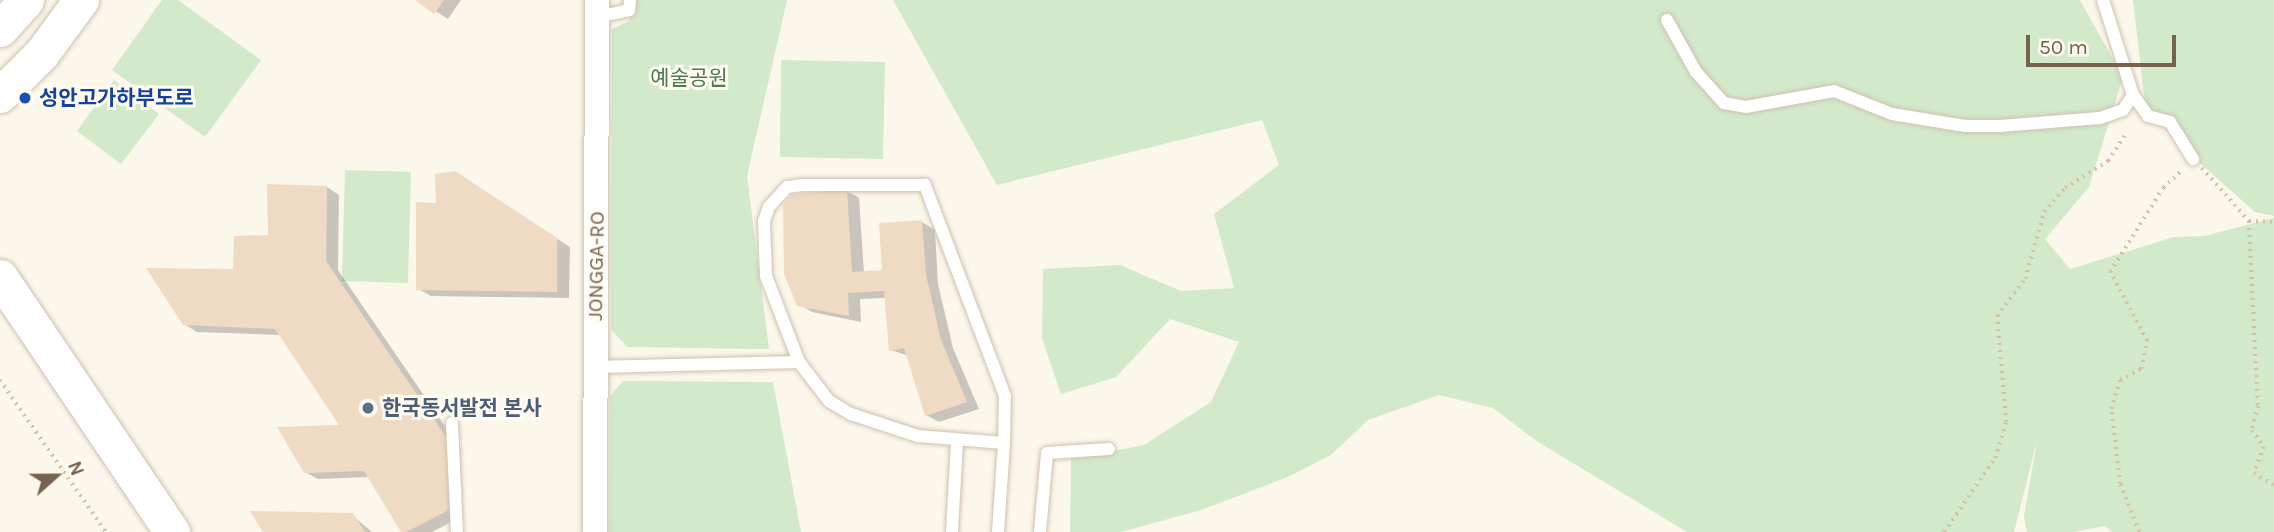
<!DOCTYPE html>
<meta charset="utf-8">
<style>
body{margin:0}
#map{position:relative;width:2274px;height:532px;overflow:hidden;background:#fcf7eb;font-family:Karla,"Noto Sans KR",sans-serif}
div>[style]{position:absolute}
.green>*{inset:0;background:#d2e9ca}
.shadow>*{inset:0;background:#0003}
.building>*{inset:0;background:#efdbc4}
.path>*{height:3.5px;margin-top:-1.75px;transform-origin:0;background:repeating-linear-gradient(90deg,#d5bfa7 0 2px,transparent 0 7px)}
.roads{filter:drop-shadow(0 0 2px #cec1b1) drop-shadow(0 0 2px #cec1b1)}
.lane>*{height:12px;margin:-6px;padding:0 6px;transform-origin:6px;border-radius:6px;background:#fff}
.street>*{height:24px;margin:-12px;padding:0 12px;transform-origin:12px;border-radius:12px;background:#fff}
.secondary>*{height:35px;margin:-17.5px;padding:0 17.5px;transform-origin:17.5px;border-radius:17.5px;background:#fff}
.dots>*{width:19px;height:19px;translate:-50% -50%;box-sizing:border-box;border:4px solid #fefbf2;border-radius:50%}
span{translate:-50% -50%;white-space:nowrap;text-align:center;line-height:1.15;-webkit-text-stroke:6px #fefbf2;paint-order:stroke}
.park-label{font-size:21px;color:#507a48}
.transit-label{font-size:21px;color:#164399;font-weight:700}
.left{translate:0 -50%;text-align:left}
.street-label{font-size:21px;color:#76624f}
.service-label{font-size:21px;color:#4e5e75;font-weight:700}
.north{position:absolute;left:21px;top:441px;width:70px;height:70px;-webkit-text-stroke:5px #fefbf2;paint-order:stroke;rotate:69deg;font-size:19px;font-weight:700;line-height:28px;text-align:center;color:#76624f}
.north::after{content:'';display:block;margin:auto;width:24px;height:32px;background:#76624f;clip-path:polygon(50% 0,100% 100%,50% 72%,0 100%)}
.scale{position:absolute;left:2026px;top:35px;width:150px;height:32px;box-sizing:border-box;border:4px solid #76624f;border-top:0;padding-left:9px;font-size:21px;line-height:24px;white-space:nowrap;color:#76624f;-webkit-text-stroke:5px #fefbf2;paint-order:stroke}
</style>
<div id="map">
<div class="green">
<i style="clip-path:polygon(162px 0,178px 0,261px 60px,205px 137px,112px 70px)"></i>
<i style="clip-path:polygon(632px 0,787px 0,747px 176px,769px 349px,627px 347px,611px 329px,612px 29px,629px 21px)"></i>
<i style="clip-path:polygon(893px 0,2080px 0,2123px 77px,2089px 187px,2045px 239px,2070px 269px,2174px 237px,2204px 236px,2274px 218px,2274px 532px,2112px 532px,2105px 526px,2074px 532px,2027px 532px,2024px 517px,2037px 441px,2014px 532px,1687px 532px,1538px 442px,1493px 408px,1439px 395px,1368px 420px,1331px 455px,1290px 476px,1201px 510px,1121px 532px,1070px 532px,1071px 459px,1144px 445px,1211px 402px,1239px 342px,1170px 319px,1116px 377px,1061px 394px,1042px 338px,1043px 269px,1120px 265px,1181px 291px,1234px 288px,1214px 214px,1279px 165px,1262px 120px,997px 185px)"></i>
<i style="clip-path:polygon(2133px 0,2274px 0,2274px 216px,2255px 212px,2200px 163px,2145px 104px)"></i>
<i style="clip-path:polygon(781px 60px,885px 62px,883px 159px,780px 157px)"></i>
<i style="clip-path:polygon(114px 80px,159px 114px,121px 164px,77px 131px)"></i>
<i style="clip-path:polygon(345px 170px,411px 172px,408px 283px,342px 281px)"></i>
<i style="clip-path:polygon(623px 381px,773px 382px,801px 532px,609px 532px,610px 396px)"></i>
</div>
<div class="shadow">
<i style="clip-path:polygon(418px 0,461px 0,448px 19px)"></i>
<i style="clip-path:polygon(468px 181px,570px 247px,569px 298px,431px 296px,418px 289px,438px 205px)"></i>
<i style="clip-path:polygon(327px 187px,339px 195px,338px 270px,460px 448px,461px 517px,432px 532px,403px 532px,370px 477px,318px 479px,305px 472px,342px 427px,281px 335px,197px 332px,184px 324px,269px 237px)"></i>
<i style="clip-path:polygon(846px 190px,859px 198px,864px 273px,884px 271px,922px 222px,935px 230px,938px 284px,953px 348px,979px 409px,939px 422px,926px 415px,909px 356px,891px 350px,886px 298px,860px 299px,861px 322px,812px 312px,799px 304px)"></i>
<i style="clip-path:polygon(352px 515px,372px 532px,266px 532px)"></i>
</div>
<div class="building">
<i style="clip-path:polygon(415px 0,444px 0,434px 14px)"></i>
<i style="clip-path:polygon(455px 171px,557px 238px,557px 292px,416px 290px,416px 202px,436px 203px,435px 174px)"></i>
<i style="clip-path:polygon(267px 184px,327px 186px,326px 261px,448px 440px,449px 510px,406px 532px,401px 532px,364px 471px,304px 473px,277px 427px,339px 425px,275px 329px,183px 325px,146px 268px,233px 269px,234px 236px,268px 235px)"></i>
<i style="clip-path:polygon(819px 188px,847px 189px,852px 272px,882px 270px,879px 223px,922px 220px,926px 275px,941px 340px,967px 402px,925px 416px,904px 348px,889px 351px,884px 291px,848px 293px,849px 316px,797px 306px,784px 274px,783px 205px,792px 194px,819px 192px)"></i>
<i style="clip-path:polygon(250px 511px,353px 513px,365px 532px,263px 532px)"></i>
</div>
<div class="path">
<i style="left:2202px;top:168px;width:71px;rotate:48.4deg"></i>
<i style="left:2249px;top:221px;width:185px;rotate:87.2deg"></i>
<i style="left:2258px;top:406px;width:25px;rotate:104deg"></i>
<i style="left:2252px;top:430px;width:21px;rotate:55deg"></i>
<i style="left:2264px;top:447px;width:28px;rotate:111deg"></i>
<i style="left:2254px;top:473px;width:23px;rotate:31deg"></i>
<i style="left:2249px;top:221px;width:25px;rotate:2deg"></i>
<i style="left:0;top:380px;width:185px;rotate:55.1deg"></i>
<i style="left:1944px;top:532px;width:90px;rotate:-55.4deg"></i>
<i style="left:1995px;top:458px;width:38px;rotate:-73deg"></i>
<i style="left:2006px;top:422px;width:106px;rotate:-94.9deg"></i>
<i style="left:1997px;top:316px;width:46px;rotate:-52.9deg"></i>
<i style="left:2025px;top:279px;width:70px;rotate:-74.2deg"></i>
<i style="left:2044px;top:212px;width:32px;rotate:-49deg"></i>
<i style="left:2065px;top:188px;width:51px;rotate:-32.1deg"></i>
<i style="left:2108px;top:161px;width:30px;rotate:-57deg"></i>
<i style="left:2139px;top:532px;width:52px;rotate:-111.6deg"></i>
<i style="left:2120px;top:484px;width:76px;rotate:-96.8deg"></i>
<i style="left:2111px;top:409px;width:30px;rotate:-73deg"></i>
<i style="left:2120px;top:380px;width:24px;rotate:-28deg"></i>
<i style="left:2141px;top:369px;width:29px;rotate:-78deg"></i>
<i style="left:2147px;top:341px;width:78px;rotate:-118.2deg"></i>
<i style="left:2110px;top:272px;width:99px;rotate:-57.8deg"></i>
<i style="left:2163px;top:188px;width:26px;rotate:-43deg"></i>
</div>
<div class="roads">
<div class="lane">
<i style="left:597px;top:17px;width:33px;rotate:-12deg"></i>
<i style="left:629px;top:10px;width:10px;rotate:-84deg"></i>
<i style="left:1667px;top:20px;width:60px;rotate:60.9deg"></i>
<i style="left:1696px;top:72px;width:42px;rotate:47.9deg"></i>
<i style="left:1724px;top:103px;width:22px;rotate:10deg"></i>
<i style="left:1746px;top:107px;width:89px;rotate:-10.3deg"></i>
<i style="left:1834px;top:91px;width:62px;rotate:21.6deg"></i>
<i style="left:1892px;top:114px;width:74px;rotate:9.3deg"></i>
<i style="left:1965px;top:126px;width:35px"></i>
<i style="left:2000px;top:126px;width:100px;rotate:-4.6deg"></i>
<i style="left:2100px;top:118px;width:24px;rotate:-19deg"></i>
<i style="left:2123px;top:110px;width:18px;rotate:-56deg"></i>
<i style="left:2133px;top:95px;width:100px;rotate:-107.5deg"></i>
<i style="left:2133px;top:95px;width:26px;rotate:54deg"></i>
<i style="left:2148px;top:116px;width:23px;rotate:15deg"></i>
<i style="left:2170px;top:122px;width:44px;rotate:58.1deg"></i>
<i style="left:595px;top:367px;width:204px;rotate:-1.4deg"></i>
<i style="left:799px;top:362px;width:49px;rotate:52.4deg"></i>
<i style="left:829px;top:401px;width:26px;rotate:31deg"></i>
<i style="left:851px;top:414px;width:71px;rotate:18.2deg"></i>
<i style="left:918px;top:436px;width:86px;rotate:4.7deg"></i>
<i style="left:1004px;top:443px;width:47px;rotate:-88.8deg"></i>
<i style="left:1005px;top:396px;width:226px;rotate:-110.8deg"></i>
<i style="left:925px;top:185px;width:123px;rotate:180deg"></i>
<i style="left:802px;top:185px;width:15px;rotate:172deg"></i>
<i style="left:787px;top:187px;width:27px;rotate:132deg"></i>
<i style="left:769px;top:207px;width:15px;rotate:110deg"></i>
<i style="left:764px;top:221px;width:55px;rotate:87.9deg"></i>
<i style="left:766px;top:276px;width:92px;rotate:69deg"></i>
<i style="left:452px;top:423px;width:109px;rotate:87.4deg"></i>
<i style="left:952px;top:532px;width:90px;rotate:-86.8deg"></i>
<i style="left:998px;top:532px;width:89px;rotate:-86.1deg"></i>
<i style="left:1040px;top:532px;width:79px;rotate:-84.9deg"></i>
<i style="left:1047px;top:453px;width:62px;rotate:-3.7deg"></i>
</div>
<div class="street">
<i style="left:595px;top:532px;width:532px;rotate:-89.78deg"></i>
</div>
<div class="secondary">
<i style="left:0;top:29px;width:39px;rotate:-48deg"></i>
<i style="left:0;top:95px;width:59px;rotate:-45deg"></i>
<i style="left:42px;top:53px;width:66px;rotate:-53.7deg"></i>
<i style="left:0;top:277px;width:308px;rotate:56deg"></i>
</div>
</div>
<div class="dots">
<i style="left:25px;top:98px;background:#1a4fb4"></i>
<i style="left:368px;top:408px;background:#5c6f8a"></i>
</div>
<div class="park-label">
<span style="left:689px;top:78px">예술공원</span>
</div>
<div class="transit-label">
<span class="left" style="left:39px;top:98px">성안고가하부도로</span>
</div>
<div class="street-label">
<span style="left:596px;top:266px;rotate:-89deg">JONGGA-RO</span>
</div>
<div class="service-label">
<span class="left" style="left:382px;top:408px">한국동서발전 본사</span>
</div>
<div class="north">N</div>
<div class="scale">50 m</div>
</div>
